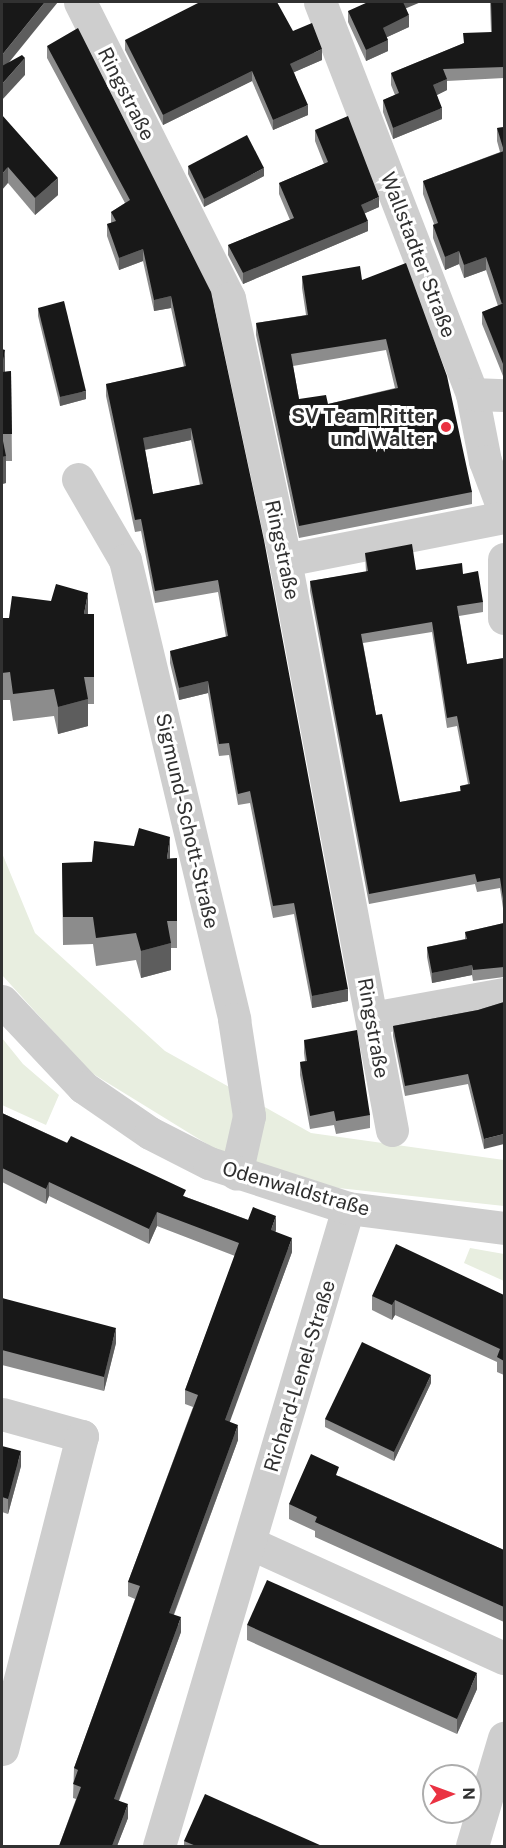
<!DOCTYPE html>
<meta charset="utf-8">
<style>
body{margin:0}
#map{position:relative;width:506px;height:1848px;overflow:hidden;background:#fff;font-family:"Public Sans",sans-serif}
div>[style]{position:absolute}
.green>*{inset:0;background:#e8eee0}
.minor>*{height:33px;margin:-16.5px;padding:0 16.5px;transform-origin:16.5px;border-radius:16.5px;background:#cecece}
.tertiary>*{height:33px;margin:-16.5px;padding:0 16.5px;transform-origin:16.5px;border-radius:16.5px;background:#cecece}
.wall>*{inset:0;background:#8c8c8c}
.shaded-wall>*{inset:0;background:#5d5d5d}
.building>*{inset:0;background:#181818}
.dots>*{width:16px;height:16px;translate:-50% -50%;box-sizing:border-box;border:3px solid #fff;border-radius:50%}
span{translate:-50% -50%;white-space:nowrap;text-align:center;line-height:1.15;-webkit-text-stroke:6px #fff;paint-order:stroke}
.street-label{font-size:20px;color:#313131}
.poi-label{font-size:20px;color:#313131;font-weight:700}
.right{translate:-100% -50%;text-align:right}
.frame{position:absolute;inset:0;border:3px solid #313131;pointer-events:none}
.north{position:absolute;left:422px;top:1764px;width:60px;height:60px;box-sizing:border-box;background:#fff;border:2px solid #adadad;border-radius:50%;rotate:89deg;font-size:16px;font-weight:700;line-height:24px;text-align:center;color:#313131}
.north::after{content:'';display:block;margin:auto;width:21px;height:27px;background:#ea3242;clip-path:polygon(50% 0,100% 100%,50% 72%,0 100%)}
</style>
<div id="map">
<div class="green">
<i style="clip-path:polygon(2px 853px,35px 933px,165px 1051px,311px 1133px,504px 1160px,504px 1206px,329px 1187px,220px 1152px,90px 1072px,2px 975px)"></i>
<i style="clip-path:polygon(2px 1038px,23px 1064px,59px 1095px,46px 1125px,2px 1105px)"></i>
<i style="clip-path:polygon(470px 1248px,504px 1254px,504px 1281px,464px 1263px)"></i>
</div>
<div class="minor">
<i style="left:80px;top:2px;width:331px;rotate:63.3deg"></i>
<i style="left:229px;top:298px;width:268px;rotate:77.9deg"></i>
<i style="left:285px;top:560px;width:580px;rotate:79.37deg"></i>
<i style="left:320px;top:2px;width:420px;rotate:68.8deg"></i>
<i style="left:472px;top:394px;width:68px;rotate:79deg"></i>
<i style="left:485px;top:461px;width:53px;rotate:69.2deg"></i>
<i style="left:472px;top:394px;width:32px;rotate:2deg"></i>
<i style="left:78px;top:479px;width:94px;rotate:59.9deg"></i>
<i style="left:125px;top:560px;width:472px;rotate:76.6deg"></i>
<i style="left:234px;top:1019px;width:98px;rotate:81.2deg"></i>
<i style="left:249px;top:1116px;width:59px;rotate:102.6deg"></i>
<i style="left:504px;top:559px;width:59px;rotate:90deg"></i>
<i style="left:285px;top:560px;width:223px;rotate:-11.1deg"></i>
<i style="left:372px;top:1018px;width:134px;rotate:-10.3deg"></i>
<i style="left:2px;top:1414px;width:83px;rotate:15.4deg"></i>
<i style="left:82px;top:1436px;width:323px;rotate:104.3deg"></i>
<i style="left:250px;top:1543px;width:279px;rotate:24.4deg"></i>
<i style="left:159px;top:1846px;width:665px;rotate:-73.5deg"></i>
<i style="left:472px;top:1846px;width:113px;rotate:-73.5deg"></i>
</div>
<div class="tertiary">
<i style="left:2px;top:1001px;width:118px;rotate:46.7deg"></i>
<i style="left:83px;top:1087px;width:81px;rotate:34.5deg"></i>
<i style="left:150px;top:1133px;width:66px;rotate:27deg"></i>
<i style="left:209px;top:1163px;width:146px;rotate:17.9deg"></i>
<i style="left:348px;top:1208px;width:157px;rotate:7.3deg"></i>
</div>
<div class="wall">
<i style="clip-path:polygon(490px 2px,504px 2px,504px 78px,447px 81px,447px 90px,437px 95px,442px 119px,393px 139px,383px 112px,383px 100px,395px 95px,391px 85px,391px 73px,491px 32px)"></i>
<i style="clip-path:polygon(406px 8px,409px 27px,387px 37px,388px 51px,366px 61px,348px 22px,348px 11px)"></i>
<i style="clip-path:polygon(293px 31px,322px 60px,294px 72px,308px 115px,273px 130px,252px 81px,163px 125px,125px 50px,125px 40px)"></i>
<i style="clip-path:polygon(evenodd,47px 46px,211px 292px,348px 1001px,312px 1008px,294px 914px,273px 918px,250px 803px,238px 805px,229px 755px,219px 756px,208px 693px,179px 700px,170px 663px,170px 651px,226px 637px,218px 592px,155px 603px,141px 531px,135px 532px,106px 396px,106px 384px,184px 367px,171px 308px,154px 311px,143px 261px,119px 270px,107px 236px,107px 224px,111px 223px,111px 212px,125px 203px,47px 58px,47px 46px,191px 440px,200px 485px,153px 494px,145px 450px,191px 440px)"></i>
<i style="clip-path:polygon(2px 115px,58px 195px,35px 215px,8px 183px)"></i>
<i style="clip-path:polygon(504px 127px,504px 376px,503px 376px,482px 324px,482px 312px,498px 306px,486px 270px,464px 278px,459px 264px,445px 270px,433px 238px,433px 225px,434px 224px,423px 194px,423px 181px,500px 152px,497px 141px,497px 128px)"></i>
<i style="clip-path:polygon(315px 130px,379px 207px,365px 213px,368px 231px,243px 284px,228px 255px,228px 245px,290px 220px,279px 194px,279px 183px,324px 164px,315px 141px)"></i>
<i style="clip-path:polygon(188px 166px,264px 176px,204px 207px,188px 174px)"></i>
<i style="clip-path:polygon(evenodd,302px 276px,362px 280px,472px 492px,472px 504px,299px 538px,256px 335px,256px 323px,306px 315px,302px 288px,302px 276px,386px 350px,395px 388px,328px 404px,299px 399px,293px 366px,386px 350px)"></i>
<i style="clip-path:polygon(38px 308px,86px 399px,60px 406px,38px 316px)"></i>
<i style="clip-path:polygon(2px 349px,5px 372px,11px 371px,12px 461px,6px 461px,6px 483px,2px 484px)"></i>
<i style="clip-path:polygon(evenodd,365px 553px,416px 570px,463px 574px,483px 602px,483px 612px,459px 616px,467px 664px,504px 658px,504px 915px,500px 888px,477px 892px,475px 884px,369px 904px,310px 591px,310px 581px,366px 572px,365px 553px,432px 632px,447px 728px,457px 726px,468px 784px,460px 786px,460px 791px,400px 802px,376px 715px,363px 643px,432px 632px)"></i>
<i style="clip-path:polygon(51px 601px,88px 614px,94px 614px,94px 704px,88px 704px,88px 726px,58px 734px,54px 716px,13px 721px,10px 700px,2px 700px,2px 618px,9px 618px)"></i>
<i style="clip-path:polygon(177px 858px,177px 948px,171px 948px,171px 970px,141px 978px,136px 960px,96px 966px,93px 944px,63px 945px,62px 863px)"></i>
<i style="clip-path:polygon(504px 923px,504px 977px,473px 981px,472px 975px,432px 983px,427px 957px,427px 947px,465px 939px,465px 932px)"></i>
<i style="clip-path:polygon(504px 1002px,484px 1149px,468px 1084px,405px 1096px,393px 1036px,393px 1026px,478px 1010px)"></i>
<i style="clip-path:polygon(304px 1040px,370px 1115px,370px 1128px,336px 1134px,334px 1125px,310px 1129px,300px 1075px,300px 1062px,305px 1061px,304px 1053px)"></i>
<i style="clip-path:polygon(2px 1113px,186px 1197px,276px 1230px,275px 1231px,292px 1252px,229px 1422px,238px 1440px,174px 1615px,181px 1632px,119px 1801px,128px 1818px,117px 1846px,59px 1846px,76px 1799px,73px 1798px,74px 1768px,135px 1599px,128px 1596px,128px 1582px,193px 1407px,185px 1404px,185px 1390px,235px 1256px,157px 1226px,149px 1244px,49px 1196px,46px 1204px,2px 1182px)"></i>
<i style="clip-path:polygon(504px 1295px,504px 1375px,497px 1372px,497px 1362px,395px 1315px,392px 1320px,372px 1310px,372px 1296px)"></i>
<i style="clip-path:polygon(2px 1298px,116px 1343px,104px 1391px,2px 1365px)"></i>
<i style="clip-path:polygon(431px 1383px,394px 1461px,325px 1427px,325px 1419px)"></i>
<i style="clip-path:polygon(504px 1404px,504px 1423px,503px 1422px,503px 1407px)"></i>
<i style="clip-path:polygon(2px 1446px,21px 1466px,8px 1514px,2px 1512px)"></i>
<i style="clip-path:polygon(339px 1476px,504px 1550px,504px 1622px,315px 1537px,315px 1531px,289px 1519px,289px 1504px)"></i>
<i style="clip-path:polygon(247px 1625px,477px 1689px,457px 1734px,247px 1640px)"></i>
<i style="clip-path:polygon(184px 1841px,322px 1846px,184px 1846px)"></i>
</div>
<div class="shaded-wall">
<i style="clip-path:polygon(45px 2px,58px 2px,2px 71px,2px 55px)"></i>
<i style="clip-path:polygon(402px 2px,421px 2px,402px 10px)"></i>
<i style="clip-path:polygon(409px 15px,409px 27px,383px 39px,383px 28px)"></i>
<i style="clip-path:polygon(388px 40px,388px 51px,366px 61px,366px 50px)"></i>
<i style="clip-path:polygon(322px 49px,322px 60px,290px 74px,290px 64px)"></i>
<i style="clip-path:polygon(25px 58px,25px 75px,2px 100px,2px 84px)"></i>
<i style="clip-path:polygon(252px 71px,252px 81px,163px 125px,163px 115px)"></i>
<i style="clip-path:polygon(447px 79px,447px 90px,433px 97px,433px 85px)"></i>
<i style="clip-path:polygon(308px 105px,308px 115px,273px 130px,273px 120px)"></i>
<i style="clip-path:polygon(442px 108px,442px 119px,393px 139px,393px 128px)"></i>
<i style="clip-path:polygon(8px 167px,8px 183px,2px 190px,2px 174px)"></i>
<i style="clip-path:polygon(264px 168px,264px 176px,204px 207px,204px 199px)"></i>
<i style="clip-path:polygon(58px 178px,58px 195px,35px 215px,35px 198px)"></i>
<i style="clip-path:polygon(379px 197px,379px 207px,361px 215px,361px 205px)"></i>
<i style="clip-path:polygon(368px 221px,368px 231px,243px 284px,243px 273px)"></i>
<i style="clip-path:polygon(143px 249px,143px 261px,119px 270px,119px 258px)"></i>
<i style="clip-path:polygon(459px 251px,459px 264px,445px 270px,445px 257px)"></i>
<i style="clip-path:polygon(486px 257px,486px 270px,464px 278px,464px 265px)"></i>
<i style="clip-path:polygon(171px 296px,171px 308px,154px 311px,154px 300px)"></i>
<i style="clip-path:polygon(5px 350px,5px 378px,2px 396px,2px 369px)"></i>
<i style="clip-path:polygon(86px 391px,86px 399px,60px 406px,60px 397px)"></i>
<i style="clip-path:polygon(191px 428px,191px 440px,143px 450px,143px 438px)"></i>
<i style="clip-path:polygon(6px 456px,6px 483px,2px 484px,2px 457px)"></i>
<i style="clip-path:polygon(88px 593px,88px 620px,84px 614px)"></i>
<i style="clip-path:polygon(208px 681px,208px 693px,179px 700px,179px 688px)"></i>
<i style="clip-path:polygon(88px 699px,88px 726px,58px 734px,58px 707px)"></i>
<i style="clip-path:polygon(170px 837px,170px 864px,167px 859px)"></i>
<i style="clip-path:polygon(171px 943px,171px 970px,141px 978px,141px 951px)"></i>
<i style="clip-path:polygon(472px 965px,472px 975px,432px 983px,432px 973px)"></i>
<i style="clip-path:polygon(348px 989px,348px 1001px,312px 1008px,312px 996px)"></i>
<i style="clip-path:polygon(504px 1134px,504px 1144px,484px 1149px,484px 1139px)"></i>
<i style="clip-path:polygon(49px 1182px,49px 1196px,46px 1204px,46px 1189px)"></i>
<i style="clip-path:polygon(157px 1212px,157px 1226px,149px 1244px,149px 1229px)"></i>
<i style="clip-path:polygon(276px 1216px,276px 1230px,271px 1244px,271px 1230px)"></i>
<i style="clip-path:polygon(292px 1238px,292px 1252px,225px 1435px,225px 1420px)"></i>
<i style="clip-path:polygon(395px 1300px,395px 1315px,392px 1320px,392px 1305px)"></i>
<i style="clip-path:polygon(116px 1328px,116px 1343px,104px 1391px,104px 1377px)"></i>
<i style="clip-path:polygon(431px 1375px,431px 1383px,394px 1461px,394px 1452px)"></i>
<i style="clip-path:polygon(238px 1425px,238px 1440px,169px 1627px,169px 1613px)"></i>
<i style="clip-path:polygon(21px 1451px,21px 1466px,8px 1514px,8px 1499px)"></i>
<i style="clip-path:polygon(181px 1617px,181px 1632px,114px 1813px,114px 1799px)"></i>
<i style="clip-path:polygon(477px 1673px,477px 1689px,457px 1734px,457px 1719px)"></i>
<i style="clip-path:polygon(128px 1804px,128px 1818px,117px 1846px,112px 1846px)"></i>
</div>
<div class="building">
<i style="clip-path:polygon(2px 2px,45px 2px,2px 55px)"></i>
<i style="clip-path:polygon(200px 2px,277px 2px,293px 31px,312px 23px,322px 49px,290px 64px,308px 105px,273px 120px,252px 71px,163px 115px,125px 40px)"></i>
<i style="clip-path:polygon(368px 2px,403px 2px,409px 15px,383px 28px,388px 40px,366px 50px,348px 11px)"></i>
<i style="clip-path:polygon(491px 2px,504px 2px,504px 67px,443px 69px,447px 79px,433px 85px,442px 108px,393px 128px,383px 100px,399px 93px,391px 73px,464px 43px,463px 33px,492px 32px)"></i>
<i style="clip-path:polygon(evenodd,78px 28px,211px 292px,264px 540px,348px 989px,312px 996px,294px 903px,273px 906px,250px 791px,238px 794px,229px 743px,219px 744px,208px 681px,179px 688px,170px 651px,228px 636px,218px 580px,155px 591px,141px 519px,135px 520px,106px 384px,186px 366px,171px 296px,154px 300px,143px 249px,119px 258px,107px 224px,116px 221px,111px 212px,130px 200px,47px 46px,78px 28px,191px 428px,203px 484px,153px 494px,143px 438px,191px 428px)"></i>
<i style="clip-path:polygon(22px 55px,25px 58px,2px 84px,2px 66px)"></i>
<i style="clip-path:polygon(2px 115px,58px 178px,35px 198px,8px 167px,2px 174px)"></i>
<i style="clip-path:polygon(348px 116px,379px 197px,361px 205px,368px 221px,243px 273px,228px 245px,294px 218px,279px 183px,328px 162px,315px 130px)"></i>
<i style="clip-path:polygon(504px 127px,504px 302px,502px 304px,486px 257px,464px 265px,459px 251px,445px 257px,433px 225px,438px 223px,423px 181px,504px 151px,497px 128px)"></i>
<i style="clip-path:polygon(247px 135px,264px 168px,204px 199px,188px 166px)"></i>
<i style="clip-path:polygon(evenodd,406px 263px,447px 376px,472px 492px,299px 526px,256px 323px,308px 315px,302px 276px,360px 266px,362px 280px,406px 263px,386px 339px,398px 388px,328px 404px,326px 395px,299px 399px,291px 354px,386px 339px)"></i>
<i style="clip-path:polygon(64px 301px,86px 391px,60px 397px,38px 308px)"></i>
<i style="clip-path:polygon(504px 303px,504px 364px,503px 364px,482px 312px)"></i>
<i style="clip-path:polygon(2px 349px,5px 350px,2px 369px)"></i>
<i style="clip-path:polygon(11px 371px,12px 434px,2px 434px,2px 372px)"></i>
<i style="clip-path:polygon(2px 436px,6px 456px,2px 457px)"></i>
<i style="clip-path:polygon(evenodd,412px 544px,416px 570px,462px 563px,463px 574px,478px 571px,483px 602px,457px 606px,467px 664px,504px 658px,504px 905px,500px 878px,477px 882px,475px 874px,369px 894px,310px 581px,368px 571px,365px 553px,412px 544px,432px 622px,447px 718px,457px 716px,470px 784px,460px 786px,461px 791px,400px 802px,382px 714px,376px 715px,361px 634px,432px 622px)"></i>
<i style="clip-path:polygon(56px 584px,88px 593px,84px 614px,94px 614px,94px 677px,84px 677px,88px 699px,58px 707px,54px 689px,13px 694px,10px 672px,2px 673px,2px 618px,9px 618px,12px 596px,51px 601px)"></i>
<i style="clip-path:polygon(139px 828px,170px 837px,167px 859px,177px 858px,177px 921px,167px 921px,171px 943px,141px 951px,136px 933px,96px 938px,93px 917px,63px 917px,62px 863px,92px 862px,94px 841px,134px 846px)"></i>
<i style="clip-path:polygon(504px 923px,504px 967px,473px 970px,472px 965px,432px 973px,427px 947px,467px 939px,465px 932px)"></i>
<i style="clip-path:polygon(504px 1002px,504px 1134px,484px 1139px,468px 1074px,405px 1086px,393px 1026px,478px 1010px)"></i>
<i style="clip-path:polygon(357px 1030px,370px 1115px,336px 1121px,334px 1111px,310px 1116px,300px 1062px,307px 1061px,304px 1040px)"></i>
<i style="clip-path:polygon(2px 1113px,67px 1143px,71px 1136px,186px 1190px,183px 1196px,248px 1220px,253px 1207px,276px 1216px,271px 1230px,292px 1238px,225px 1420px,238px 1425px,169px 1613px,181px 1617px,114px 1799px,128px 1804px,112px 1846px,59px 1846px,81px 1787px,73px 1784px,78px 1770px,74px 1768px,140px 1586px,128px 1582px,198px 1395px,185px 1390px,239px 1243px,157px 1212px,149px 1229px,49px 1182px,46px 1189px,2px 1168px)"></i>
<i style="clip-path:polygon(396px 1244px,504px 1295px,504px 1361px,497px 1357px,500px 1349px,395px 1300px,392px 1305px,372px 1296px)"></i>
<i style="clip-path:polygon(2px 1298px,116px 1328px,104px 1377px,2px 1350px)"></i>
<i style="clip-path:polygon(362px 1342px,431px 1375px,394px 1452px,325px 1419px)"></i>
<i style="clip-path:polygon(2px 1446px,21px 1451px,8px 1499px,2px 1497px)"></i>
<i style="clip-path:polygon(311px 1454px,339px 1467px,336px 1475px,504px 1550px,504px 1607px,315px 1522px,317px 1517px,289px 1504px)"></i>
<i style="clip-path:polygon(267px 1580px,477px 1673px,457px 1719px,247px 1625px)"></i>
<i style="clip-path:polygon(205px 1794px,322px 1846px,196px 1846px,184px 1841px)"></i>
</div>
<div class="dots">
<i style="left:446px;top:427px;background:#ea3242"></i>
</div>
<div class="street-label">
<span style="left:126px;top:94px;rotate:63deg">Ringstraße</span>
<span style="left:418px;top:255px;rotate:69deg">Wallstadter Straße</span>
<span style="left:282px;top:550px;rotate:78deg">Ringstraße</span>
<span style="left:187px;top:821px;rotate:77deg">Sigmund-Schott-Straße</span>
<span style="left:373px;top:1028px;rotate:80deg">Ringstraße</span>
<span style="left:296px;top:1189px;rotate:16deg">Odenwaldstraße</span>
<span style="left:300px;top:1376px;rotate:-73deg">Richard-Lenel-Straße</span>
</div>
<div class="poi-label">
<span class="right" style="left:434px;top:428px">SV Team Ritter<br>und Walter</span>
</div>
<div class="frame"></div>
<div class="north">N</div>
</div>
